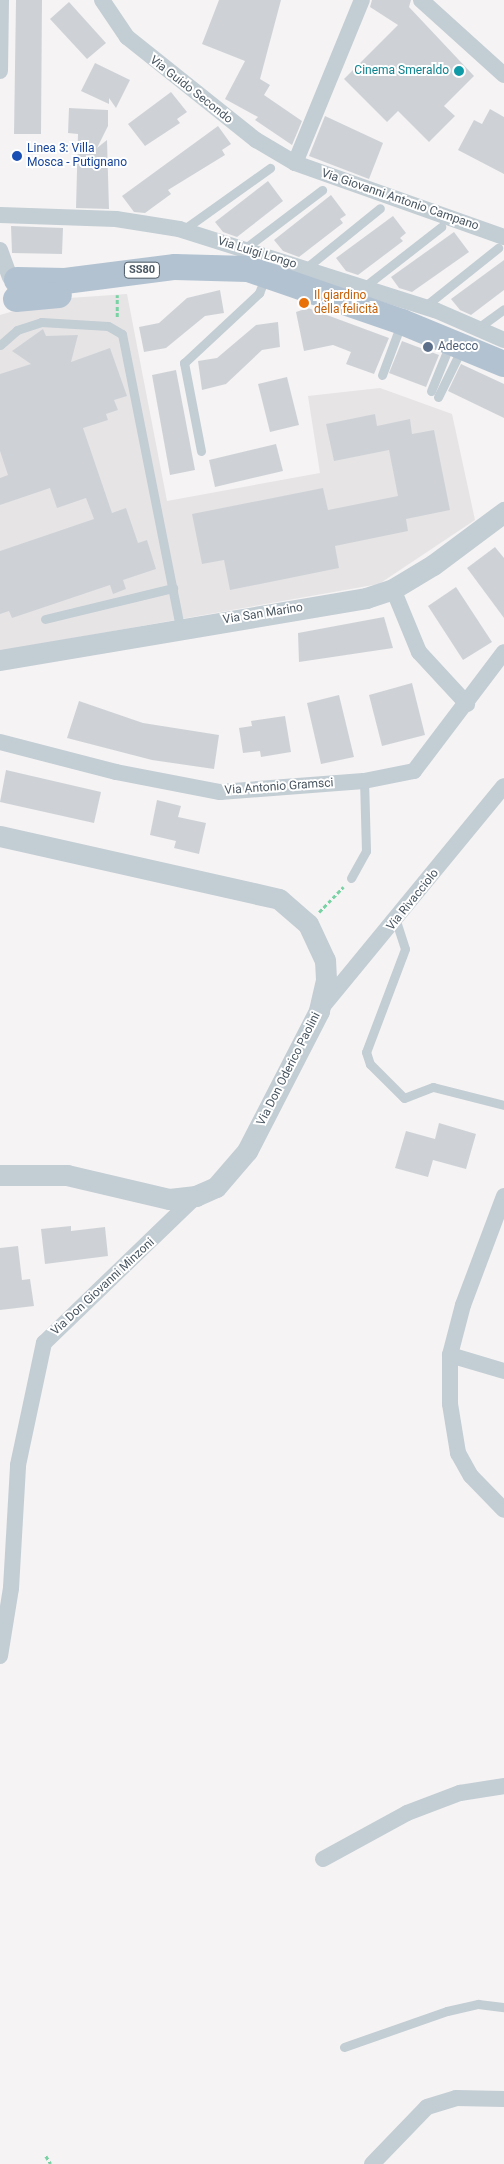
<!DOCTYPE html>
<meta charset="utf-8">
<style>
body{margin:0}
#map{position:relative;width:504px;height:2164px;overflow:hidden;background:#f5f3f3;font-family:Roboto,sans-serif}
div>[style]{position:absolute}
.education>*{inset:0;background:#e6e4e5}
.building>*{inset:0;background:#ced2d7}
.path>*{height:2.5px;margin-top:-1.25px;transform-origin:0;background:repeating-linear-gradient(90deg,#78d2a4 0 4px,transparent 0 6.5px)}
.service>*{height:9px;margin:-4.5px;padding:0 4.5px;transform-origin:4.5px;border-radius:4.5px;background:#c3cdd4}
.minor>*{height:16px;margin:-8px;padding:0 8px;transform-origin:8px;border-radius:8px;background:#c3cdd4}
.tertiary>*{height:21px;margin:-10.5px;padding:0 10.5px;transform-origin:10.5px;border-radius:10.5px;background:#c3cdd4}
.primary>*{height:26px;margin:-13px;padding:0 13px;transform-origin:13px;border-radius:13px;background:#b2c2d1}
.dots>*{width:14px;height:14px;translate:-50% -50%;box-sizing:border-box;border:2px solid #fff;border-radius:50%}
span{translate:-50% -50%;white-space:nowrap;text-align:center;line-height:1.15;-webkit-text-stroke:4px #fff;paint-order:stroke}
.shield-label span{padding:1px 4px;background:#fff;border:1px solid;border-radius:4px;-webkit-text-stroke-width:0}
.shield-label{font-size:11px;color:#495661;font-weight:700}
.culture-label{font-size:12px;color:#0d838f}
.right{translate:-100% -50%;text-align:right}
.street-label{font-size:12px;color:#495661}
.transit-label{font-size:12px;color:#164399}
.left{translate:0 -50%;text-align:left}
.food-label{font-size:12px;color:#c56008}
.service-label{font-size:12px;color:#4e5e75}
</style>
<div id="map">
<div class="education">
<i style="clip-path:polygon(127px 294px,167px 501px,320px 473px,308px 396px,380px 388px,452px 414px,475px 520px,379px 584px,0 651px,0 315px,55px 299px)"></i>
</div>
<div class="building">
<i style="clip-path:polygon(16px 0,42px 0,41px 134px,14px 134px)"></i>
<i style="clip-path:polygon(219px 0,281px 0,260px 79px,270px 85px,264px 95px,302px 121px,292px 145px,255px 120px,258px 117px,225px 99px,245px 61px,202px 44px)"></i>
<i style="clip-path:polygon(372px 0,411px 0,409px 7px,474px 76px,444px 106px,455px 116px,429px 142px,398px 111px,387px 122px,344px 79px,398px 25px,370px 7px)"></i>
<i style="clip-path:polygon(69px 2px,106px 43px,87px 59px,50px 19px)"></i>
<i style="clip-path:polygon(95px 63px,130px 80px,116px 108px,109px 98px,109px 104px,81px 91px)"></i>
<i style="clip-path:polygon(171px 92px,187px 112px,177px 119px,180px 123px,145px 146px,128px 124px)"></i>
<i style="clip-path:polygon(69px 108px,108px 110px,108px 126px,97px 148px,107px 140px,109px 209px,76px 208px,78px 134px,68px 133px)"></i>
<i style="clip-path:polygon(490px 109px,504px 117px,504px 174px,458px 150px,474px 120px,482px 124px)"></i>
<i style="clip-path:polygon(325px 116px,383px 143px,369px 179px,309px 156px)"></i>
<i style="clip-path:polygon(218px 126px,231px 144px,222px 150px,225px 155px,168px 190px,171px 194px,145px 213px,134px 212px,122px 196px)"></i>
<i style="clip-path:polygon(268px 181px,283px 201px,237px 237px,223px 232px,215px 222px)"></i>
<i style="clip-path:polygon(331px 195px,346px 215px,340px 219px,343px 223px,299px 257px,283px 251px,274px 240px)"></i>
<i style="clip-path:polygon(393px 216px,406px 233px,400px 238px,403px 241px,358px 275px,346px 271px,336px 258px)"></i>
<i style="clip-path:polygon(11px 226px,63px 228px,62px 254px,12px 253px)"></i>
<i style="clip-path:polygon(454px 232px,469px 252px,412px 292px,399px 288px,391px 277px)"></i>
<i style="clip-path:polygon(504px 260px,504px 290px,471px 315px,460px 310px,451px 299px)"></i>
<i style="clip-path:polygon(220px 290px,224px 313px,205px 316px,166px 348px,144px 352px,139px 327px,159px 323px,187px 298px)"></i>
<i style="clip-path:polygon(308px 308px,389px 338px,374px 374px,346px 364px,351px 352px,333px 345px,304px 351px,296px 312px)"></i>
<i style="clip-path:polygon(278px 322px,280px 347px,262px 350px,226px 384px,202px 390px,198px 361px,217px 358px,256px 325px)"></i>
<i style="clip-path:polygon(43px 329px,46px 336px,78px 335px,71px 362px,110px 348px,127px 396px,114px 400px,118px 410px,106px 414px,108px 420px,83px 428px,112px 513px,126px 508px,138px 543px,147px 540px,156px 569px,123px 580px,126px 589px,113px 594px,110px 585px,12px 618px,9px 611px,0 614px,0 551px,94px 519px,86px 498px,57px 508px,50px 488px,0 505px,0 478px,8px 475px,0 451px,0 374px,31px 364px,12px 351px)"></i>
<i style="clip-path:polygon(402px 341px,439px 355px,426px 387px,389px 373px)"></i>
<i style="clip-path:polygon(461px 364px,504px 384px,504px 418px,448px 391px)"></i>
<i style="clip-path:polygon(176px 370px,195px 470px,170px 475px,152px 375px)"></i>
<i style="clip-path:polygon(287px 377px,299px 425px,270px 432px,258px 384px)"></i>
<i style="clip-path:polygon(375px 414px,377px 426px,410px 419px,412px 434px,434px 430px,450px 510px,406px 519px,408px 531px,335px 546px,339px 568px,230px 590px,224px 560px,202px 564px,192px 514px,323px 488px,328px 510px,398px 496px,389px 450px,334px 461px,326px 424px)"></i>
<i style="clip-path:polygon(276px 444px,283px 471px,215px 487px,209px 460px)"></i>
<i style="clip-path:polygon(495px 547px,504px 558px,504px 618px,467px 568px)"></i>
<i style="clip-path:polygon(456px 587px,492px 642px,463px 660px,428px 606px)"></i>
<i style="clip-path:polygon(384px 617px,393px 648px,299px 662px,298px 633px)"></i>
<i style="clip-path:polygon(412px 683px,425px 735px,382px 746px,369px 695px)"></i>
<i style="clip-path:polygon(339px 695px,354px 757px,321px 764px,307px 703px)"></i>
<i style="clip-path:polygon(79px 701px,143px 723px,219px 735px,214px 769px,152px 760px,67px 738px)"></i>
<i style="clip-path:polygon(285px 716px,291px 752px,261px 757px,260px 751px,243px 753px,239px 728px,252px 726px,251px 721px)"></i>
<i style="clip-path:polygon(6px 770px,101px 792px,94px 823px,0 802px)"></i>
<i style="clip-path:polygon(157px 800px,181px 806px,178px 817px,206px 823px,199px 854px,174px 848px,176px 841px,150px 835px)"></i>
<i style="clip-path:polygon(439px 1123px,476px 1134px,466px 1169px,433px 1160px,428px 1177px,395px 1168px,406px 1131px,435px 1139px)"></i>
<i style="clip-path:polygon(71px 1226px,71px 1231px,105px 1227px,108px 1256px,45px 1264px,41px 1229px)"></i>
<i style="clip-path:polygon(18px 1246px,22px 1280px,30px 1279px,34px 1306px,0 1310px,0 1248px)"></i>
</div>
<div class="path">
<i style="left:117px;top:317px;width:22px;rotate:-90deg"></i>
<i style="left:319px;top:912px;width:35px;rotate:-46deg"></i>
<i style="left:46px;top:2156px;width:9px;rotate:58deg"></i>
</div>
<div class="service">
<i style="left:183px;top:230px;width:107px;rotate:-35.5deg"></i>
<i style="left:244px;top:249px;width:98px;rotate:-37.1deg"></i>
<i style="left:306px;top:268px;width:95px;rotate:-39deg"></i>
<i style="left:364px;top:287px;width:98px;rotate:-37.9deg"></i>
<i style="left:424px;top:307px;width:95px;rotate:-38.6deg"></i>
<i style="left:478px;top:328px;width:32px;rotate:-36deg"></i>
<i style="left:0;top:345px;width:23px;rotate:-41deg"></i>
<i style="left:17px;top:330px;width:25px;rotate:-18deg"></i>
<i style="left:41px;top:322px;width:67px;rotate:3.4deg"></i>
<i style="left:108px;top:326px;width:16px;rotate:30deg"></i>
<i style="left:122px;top:334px;width:300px;rotate:78.8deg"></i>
<i style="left:382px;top:375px;width:54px;rotate:-69.6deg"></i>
<i style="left:431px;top:391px;width:51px;rotate:-68deg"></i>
<i style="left:438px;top:397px;width:55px;rotate:-63.9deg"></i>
<i style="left:201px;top:451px;width:90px;rotate:-100.9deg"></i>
<i style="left:184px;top:363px;width:103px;rotate:-43deg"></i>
<i style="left:259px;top:293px;width:16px;rotate:-68deg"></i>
<i style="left:45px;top:619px;width:132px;rotate:-13.6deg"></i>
<i style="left:351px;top:878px;width:31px;rotate:-61deg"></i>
<i style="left:366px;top:851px;width:70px;rotate:-91.6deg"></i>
<i style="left:396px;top:921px;width:29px;rotate:72deg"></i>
<i style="left:405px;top:949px;width:110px;rotate:110.7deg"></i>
<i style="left:366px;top:1052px;width:13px;rotate:72deg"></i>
<i style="left:370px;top:1064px;width:48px;rotate:45deg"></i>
<i style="left:404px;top:1098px;width:31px;rotate:-21deg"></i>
<i style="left:433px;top:1087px;width:73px;rotate:14.2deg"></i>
<i style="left:344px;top:2047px;width:109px;rotate:-19.3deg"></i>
<i style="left:447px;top:2011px;width:32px;rotate:-13deg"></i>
<i style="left:478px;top:2004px;width:26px;rotate:7deg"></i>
</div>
<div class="minor">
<i style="left:102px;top:0;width:45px;rotate:56deg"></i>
<i style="left:127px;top:37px;width:165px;rotate:38.6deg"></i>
<i style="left:256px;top:140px;width:45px;rotate:30.5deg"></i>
<i style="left:295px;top:163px;width:222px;rotate:19.5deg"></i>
<i style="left:421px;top:0;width:112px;rotate:42.1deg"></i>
<i style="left:0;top:71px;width:71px;rotate:-89.2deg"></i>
<i style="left:295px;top:163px;width:176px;rotate:-67.7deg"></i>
<i style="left:0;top:215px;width:116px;rotate:2deg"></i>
<i style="left:116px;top:219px;width:64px;rotate:9deg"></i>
<i style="left:179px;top:229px;width:269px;rotate:17.6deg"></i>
<i style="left:435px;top:310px;width:75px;rotate:23.5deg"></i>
<i style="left:0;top:250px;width:29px;rotate:70deg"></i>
<i style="left:393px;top:589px;width:68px;rotate:67.6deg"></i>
<i style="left:419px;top:652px;width:71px;rotate:47.3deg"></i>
<i style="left:0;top:742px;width:120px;rotate:14.5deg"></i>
<i style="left:116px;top:772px;width:106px;rotate:10.9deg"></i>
<i style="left:220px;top:792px;width:144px;rotate:-4.4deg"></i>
<i style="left:364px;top:781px;width:51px;rotate:-11.3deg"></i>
<i style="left:414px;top:771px;width:149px;rotate:-52.9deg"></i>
<i style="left:319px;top:1011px;width:291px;rotate:-50.6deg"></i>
<i style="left:504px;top:1196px;width:116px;rotate:110.6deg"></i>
<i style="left:463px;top:1305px;width:52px;rotate:104.6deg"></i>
<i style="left:450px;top:1355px;width:49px;rotate:90deg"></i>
<i style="left:450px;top:1404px;width:50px;rotate:80.7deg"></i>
<i style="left:458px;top:1453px;width:26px;rotate:61deg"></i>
<i style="left:471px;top:1476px;width:47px;rotate:45.9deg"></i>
<i style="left:450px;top:1355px;width:56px;rotate:16.5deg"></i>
<i style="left:0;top:1656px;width:69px;rotate:-80.8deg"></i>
<i style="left:11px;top:1588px;width:123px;rotate:-86.7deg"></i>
<i style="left:18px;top:1465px;width:125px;rotate:-78deg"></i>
<i style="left:44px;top:1343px;width:211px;rotate:-44deg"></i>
<i style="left:323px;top:1859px;width:96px;rotate:-28.7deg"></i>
<i style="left:407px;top:1813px;width:57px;rotate:-20.7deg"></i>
<i style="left:460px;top:1793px;width:45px;rotate:-9deg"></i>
<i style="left:372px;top:2164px;width:79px;rotate:-46deg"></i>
<i style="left:427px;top:2107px;width:30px;rotate:-17deg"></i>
<i style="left:456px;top:2098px;width:48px;rotate:1.2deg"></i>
</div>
<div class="tertiary">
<i style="left:0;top:660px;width:371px;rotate:-9.6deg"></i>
<i style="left:366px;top:598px;width:28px;rotate:-18deg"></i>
<i style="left:393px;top:589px;width:47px;rotate:-31deg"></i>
<i style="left:433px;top:565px;width:89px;rotate:-36.7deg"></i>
<i style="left:0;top:836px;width:286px;rotate:12.7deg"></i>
<i style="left:279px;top:899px;width:38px;rotate:41deg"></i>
<i style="left:308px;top:924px;width:40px;rotate:65deg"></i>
<i style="left:325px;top:960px;width:20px;rotate:87deg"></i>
<i style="left:326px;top:980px;width:32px;rotate:103deg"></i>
<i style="left:319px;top:1011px;width:157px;rotate:117.2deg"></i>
<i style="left:247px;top:1151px;width:48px;rotate:130.7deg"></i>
<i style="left:216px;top:1187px;width:22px;rotate:156deg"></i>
<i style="left:196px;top:1196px;width:27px;rotate:174deg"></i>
<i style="left:169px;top:1199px;width:105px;rotate:-166.8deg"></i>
<i style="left:67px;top:1175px;width:67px;rotate:180deg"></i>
</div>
<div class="primary">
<i style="left:17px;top:280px;width:48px;rotate:1.2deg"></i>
<i style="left:65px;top:281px;width:111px;rotate:-7.3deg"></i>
<i style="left:175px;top:267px;width:73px;rotate:1.6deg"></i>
<i style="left:248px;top:269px;width:163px;rotate:19deg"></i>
<i style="left:402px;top:322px;width:110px;rotate:22.4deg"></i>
<i style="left:16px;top:299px;width:43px;rotate:-5.3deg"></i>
</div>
<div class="dots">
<i style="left:459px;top:71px;background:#0f9aa8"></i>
<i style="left:17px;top:156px;background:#1a4fb4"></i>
<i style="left:304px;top:303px;background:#e8710a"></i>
<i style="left:428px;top:347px;background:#5c6f8a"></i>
</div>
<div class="shield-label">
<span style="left:142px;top:270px">SS80</span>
</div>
<div class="culture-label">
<span class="right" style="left:449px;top:71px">Cinema Smeraldo</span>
</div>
<div class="street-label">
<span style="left:191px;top:90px;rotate:38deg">Via Guido Secondo</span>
<span style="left:400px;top:200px;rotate:19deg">Via Giovanni Antonio Campano</span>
<span style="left:257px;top:253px;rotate:17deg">Via Luigi Longo</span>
<span style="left:263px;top:614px;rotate:-9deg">Via San Marino</span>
<span style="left:279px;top:787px;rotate:-4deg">Via Antonio Gramsci</span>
<span style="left:413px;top:900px;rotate:-51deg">Via Rivacciolo</span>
<span style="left:289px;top:1069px;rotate:-63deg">Via Don Oderico Paolini</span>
<span style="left:103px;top:1287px;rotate:-43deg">Via Don Giovanni Minzoni</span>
</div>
<div class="transit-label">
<span class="left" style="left:27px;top:156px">Linea 3: Villa<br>Mosca - Putignano</span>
</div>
<div class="food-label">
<span class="left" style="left:314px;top:303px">Il giardino<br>della felicità</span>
</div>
<div class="service-label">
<span class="left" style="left:438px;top:347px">Adecco</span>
</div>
</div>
